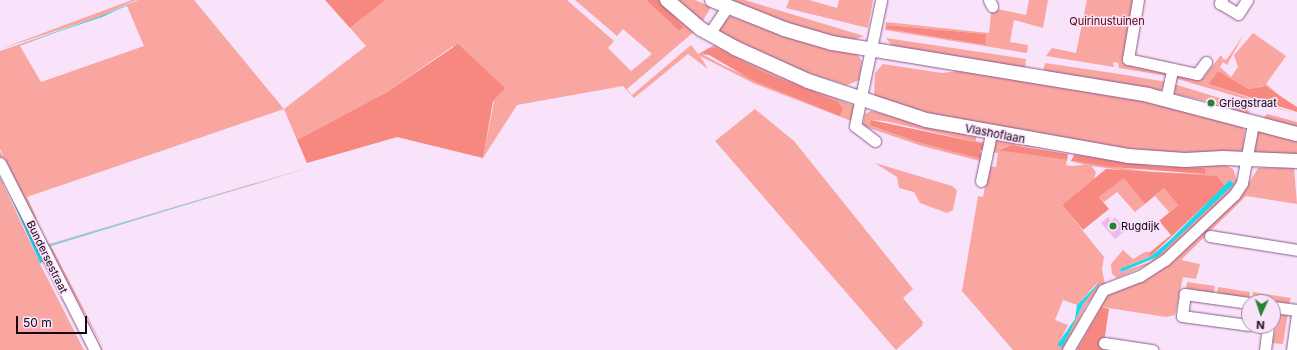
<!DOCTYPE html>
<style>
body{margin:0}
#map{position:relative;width:1297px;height:350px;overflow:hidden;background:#f9e3fa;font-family:Inter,sans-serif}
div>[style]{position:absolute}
.green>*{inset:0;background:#f8a69f}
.forest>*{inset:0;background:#f68880}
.water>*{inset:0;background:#16d9ea}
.building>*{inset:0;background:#eeb8f1}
.roads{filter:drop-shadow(0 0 1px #89598c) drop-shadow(0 0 1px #89598c)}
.minor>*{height:11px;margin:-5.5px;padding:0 5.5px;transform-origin:5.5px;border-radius:5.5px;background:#fff}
.tertiary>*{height:14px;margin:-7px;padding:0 7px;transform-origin:7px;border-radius:7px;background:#fff}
.dots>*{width:11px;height:11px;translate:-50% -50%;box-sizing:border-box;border:2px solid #f9e3fa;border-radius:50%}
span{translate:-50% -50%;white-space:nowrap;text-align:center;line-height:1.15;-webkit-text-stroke:3px #f9e3fa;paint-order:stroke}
.park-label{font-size:11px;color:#5b0009}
.poi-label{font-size:11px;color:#150417}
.left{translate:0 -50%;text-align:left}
.street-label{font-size:11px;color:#150417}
.north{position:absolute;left:1241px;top:294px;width:40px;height:40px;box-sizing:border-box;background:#f9e3fa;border:1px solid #9e8a9f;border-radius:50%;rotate:183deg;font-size:11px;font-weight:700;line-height:16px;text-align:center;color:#150417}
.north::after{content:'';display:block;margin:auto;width:14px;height:18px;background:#288131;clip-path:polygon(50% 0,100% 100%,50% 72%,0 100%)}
.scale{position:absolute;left:16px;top:316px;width:71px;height:18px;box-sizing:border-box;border:2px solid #150417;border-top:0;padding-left:5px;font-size:12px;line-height:14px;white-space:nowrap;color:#150417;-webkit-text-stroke:3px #f9e3fa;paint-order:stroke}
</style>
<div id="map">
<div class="green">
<i style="clip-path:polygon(132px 0,136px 0,99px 17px,0 49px)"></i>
<i style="clip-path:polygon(evenodd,138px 0,194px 0,284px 109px,366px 46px,350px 28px,386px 0,567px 0,614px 41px,608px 48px,631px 71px,652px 54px,623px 29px,617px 36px,575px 0,646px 0,679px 31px,684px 27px,662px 7px,658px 0,661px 0,696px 30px,627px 89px,632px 95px,691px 45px,698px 54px,714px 45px,780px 77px,855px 106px,854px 122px,753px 83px,700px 56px,708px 69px,688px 54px,634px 98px,623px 86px,517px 105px,483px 158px,494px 101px,453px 46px,387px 92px,297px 140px,284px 109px,27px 197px,37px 219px,34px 220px,0 157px,0 151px,6px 161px,0 149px,0 51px,101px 17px,138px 0,127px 6px,144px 46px,41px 82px,20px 46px,127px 6px,138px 0,709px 48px,717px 48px,764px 72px,837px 101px,840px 115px,726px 67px,702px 54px,709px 48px)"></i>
<i style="clip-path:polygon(677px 0,695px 0,711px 7px,702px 22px)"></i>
<i style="clip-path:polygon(722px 0,745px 0,864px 36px,850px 41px,792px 26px)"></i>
<i style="clip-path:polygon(789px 0,809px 0,837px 8px,839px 0,873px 0,868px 28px,786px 8px)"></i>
<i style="clip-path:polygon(evenodd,1029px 0,1048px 0,1043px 28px,1014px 20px,1010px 42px,1028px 45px,1027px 53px,885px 30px,886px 22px,989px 33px,991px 13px,997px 9px,1026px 15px,1029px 0,887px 25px,986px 34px,984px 45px,887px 29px,887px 25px)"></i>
<i style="clip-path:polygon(1087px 0,1135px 0,1122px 62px,1163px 71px,1167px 76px,1119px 68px,1118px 63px,1113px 62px,1114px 67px,1046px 56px,1052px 48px,1076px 53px)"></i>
<i style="clip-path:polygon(730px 16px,783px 35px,857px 54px,862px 61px,859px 80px,847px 85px,779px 64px,717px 33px,717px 28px)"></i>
<i style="clip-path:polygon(1253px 33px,1286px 56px,1266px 84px,1293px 107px,1262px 86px,1249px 89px,1218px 71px,1208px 84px,1297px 114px,1174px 78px,1182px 74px,1203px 78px,1221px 55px,1224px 60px,1227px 59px,1244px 34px,1227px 65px,1223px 62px,1220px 67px,1231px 77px,1238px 67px,1234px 55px)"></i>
<i style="clip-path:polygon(886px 38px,1026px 59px,1025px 68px,894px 48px)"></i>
<i style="clip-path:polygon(1045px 63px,1126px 75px,1166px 82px,1158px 94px,1043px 72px)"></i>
<i style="clip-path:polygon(883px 64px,942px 73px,966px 70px,1182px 106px,1241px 125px,1245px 131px,1243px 150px,1239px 154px,1221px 155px,1155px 153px,930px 116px,930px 112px,927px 115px,874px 98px,875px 73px)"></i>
<i style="clip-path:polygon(1174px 84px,1226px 100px,1224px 105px,1175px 94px)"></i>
<i style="clip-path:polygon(1229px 101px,1248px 108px,1250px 117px,1231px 111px)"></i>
<i style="clip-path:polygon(755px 109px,794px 141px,913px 289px,903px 298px,923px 322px,922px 326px,896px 350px,715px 141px)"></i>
<i style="clip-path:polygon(871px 111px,976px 137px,976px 141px,988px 143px,984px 144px,885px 121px,871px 120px,869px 125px,920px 143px,982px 158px,984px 162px,922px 146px,863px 126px,865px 114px)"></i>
<i style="clip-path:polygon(1267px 114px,1297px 122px,1297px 130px,1261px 121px)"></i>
<i style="clip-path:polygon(1260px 130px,1297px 137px,1297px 157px,1254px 152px,1256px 132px)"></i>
<i style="clip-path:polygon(evenodd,995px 140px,1068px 151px,1012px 145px,999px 149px,1067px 160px,1066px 165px,1070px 166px,1085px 165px,1071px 161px,1151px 172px,1205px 174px,1205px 168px,1143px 165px,1074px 155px,1076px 153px,1225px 165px,1233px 169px,1237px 180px,1235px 187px,1161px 259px,1117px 278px,1112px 274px,1111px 264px,1123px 250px,1133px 259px,1145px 252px,1150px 252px,1150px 257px,1120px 269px,1121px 272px,1150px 262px,1234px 184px,1230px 180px,1225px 186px,1217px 176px,1151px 174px,1091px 166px,1096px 172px,1094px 179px,1062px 205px,1104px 257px,1102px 269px,1105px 284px,1087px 304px,1064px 350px,1013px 350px,962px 291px,978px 196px,983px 197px,989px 166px,996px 167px,998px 153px,992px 152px,995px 140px,1099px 281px,1083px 304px,1061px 347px,1058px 345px,1068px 325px,1055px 320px,1063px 300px,1077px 305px,1099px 281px)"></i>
<i style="clip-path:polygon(875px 163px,952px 186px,957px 190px,953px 210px,947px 213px,920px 203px,914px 192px,899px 188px,897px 177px)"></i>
<i style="clip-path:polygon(evenodd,313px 166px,51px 246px,105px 350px,69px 285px,102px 350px,97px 350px,38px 227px,49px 244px,313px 166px,312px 167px,49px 246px,61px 271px,41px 230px,48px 245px,312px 167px)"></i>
<i style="clip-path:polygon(1294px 167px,1297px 204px,1246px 196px,1181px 260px,1200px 264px,1196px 279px,1183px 277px,1175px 315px,1166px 317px,1102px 307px,1077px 349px,1074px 350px,1102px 296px,1206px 227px,1244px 191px,1258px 168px)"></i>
<i style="clip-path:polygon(1125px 177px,1145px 204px,1135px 212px,1117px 192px,1104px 202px,1099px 197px)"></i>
<i style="clip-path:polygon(0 178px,40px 263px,42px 258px,20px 209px,45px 259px,40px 264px,84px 350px,0 350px)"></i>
<i style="clip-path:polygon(1164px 188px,1178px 205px,1169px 212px,1155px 196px)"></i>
<i style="clip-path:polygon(1187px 282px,1215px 286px,1214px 293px,1186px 289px)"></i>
<i style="clip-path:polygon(1218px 287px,1250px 292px,1249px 299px,1217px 294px)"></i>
<i style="clip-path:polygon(1253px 292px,1291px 298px,1289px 305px,1252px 299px)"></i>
<i style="clip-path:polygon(1280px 313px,1288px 313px,1283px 344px,1272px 343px)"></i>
</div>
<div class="forest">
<i style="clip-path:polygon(325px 0,386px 0,350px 28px)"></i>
<i style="clip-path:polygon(646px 0,658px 0,684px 27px,679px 31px)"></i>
<i style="clip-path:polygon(887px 25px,986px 34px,985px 45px,887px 29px)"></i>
<i style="clip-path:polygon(458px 44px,505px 88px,493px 101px,483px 158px,397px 137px,307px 163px,297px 140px,387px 92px)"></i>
<i style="clip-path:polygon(709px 48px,717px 48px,764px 72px,837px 101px,843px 109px,840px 116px,754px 81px,709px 55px,701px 54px)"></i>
<i style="clip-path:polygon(1218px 71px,1249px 89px,1265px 86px,1297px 107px,1297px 112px,1208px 84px)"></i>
<i style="clip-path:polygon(871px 120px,985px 144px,983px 150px,980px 150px,982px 159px,920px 143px,869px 125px)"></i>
<i style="clip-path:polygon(1012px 145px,1068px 154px,1067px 160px,998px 150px)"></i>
<i style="clip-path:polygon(1074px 155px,1153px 166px,1205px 168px,1205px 174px,1111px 167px,1071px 161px)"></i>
<i style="clip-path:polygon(1106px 169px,1217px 176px,1225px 186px,1150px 257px,1149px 253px,1171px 235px,1159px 221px,1178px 205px,1164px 188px,1145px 204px,1124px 178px,1099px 197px,1109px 209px,1083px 230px,1062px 205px)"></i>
<i style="clip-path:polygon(1102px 307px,1109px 309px,1103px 349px,1111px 350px,1077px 350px)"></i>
</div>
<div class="water">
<i style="clip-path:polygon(138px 0,102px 17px,0 51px,99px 17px)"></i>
<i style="clip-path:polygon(312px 167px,49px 246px,61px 272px,40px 230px,49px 245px)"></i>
<i style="clip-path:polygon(0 172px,20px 209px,43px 262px,40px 263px)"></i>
<i style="clip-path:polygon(1230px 180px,1234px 184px,1157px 257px,1121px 272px,1120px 269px,1150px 257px,1169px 241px)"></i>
<i style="clip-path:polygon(1101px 281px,1083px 304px,1064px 344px,1061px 347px,1057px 345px,1075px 319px,1077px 305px)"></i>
</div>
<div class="building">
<i style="clip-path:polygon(1108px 217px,1111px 221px,1115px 217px,1126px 230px,1115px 239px,1101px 223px)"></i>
</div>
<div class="roads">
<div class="minor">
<i style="left:989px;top:0;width:7px;rotate:63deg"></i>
<i style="left:1138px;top:0;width:60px;rotate:99.6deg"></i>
<i style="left:1128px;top:59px;width:71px;rotate:12.3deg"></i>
<i style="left:1197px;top:74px;width:15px;rotate:-53deg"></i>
<i style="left:1222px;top:0;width:4px;rotate:124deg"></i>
<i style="left:1220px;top:3px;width:21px;rotate:31deg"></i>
<i style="left:1238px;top:14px;width:17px;rotate:-57deg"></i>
<i style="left:709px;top:34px;width:32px;rotate:-56deg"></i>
<i style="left:1166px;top:99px;width:30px;rotate:-78deg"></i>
<i style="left:875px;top:141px;width:25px;rotate:-143deg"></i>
<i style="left:855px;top:126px;width:129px;rotate:-78.3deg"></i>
<i style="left:0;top:163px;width:210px;rotate:63.1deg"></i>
<i style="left:981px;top:181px;width:48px;rotate:-78deg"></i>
<i style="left:1210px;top:236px;width:88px;rotate:9.1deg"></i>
<i style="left:1249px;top:303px;width:65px;rotate:-172deg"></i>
<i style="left:1185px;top:294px;width:22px;rotate:98deg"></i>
<i style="left:1182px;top:316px;width:68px;rotate:7.7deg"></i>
<i style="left:1273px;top:307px;width:24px;rotate:7deg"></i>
<i style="left:1104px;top:343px;width:49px;rotate:8.3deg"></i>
<i style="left:1068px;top:350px;width:69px;rotate:-59.7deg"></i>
<i style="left:1103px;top:290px;width:40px;rotate:-21deg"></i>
<i style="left:1140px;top:276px;width:30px;rotate:-33deg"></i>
<i style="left:1165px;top:260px;width:95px;rotate:-43.3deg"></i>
<i style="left:1234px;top:195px;width:14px;rotate:-56deg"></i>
<i style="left:1242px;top:183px;width:60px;rotate:-79.4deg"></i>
<i style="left:1265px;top:350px;width:24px;rotate:-83deg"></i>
<i style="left:1292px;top:350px;width:34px;rotate:-82deg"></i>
</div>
<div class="tertiary">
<i style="left:667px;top:0;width:45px;rotate:40.5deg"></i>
<i style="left:701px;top:29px;width:39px;rotate:29deg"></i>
<i style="left:735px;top:48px;width:80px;rotate:24.3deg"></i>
<i style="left:808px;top:81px;width:124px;rotate:18.3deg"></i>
<i style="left:926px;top:120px;width:205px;rotate:10.1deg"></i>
<i style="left:1128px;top:156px;width:57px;rotate:4deg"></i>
<i style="left:1185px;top:160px;width:38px;rotate:-3deg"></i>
<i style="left:1223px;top:158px;width:74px;rotate:2.3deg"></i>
<i style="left:712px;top:0;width:78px;rotate:21.9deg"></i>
<i style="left:784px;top:29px;width:50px;rotate:16.3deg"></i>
<i style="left:832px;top:43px;width:320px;rotate:9.3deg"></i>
<i style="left:1148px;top:95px;width:154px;rotate:14.7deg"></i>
</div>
</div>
<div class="dots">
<i style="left:1211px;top:103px;background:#288131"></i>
<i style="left:1113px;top:226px;background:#288131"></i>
</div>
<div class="park-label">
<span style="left:1107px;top:21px">Quirinustuinen</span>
</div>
<div class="poi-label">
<span class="left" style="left:1219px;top:103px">Griegstraat</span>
<span class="left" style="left:1121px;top:226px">Rugdijk</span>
</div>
<div class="street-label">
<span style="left:995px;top:134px;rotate:11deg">Vlashoflaan</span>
<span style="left:47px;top:257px;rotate:64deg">Bundersestraat</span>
</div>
<div class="north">N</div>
<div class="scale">50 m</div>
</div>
